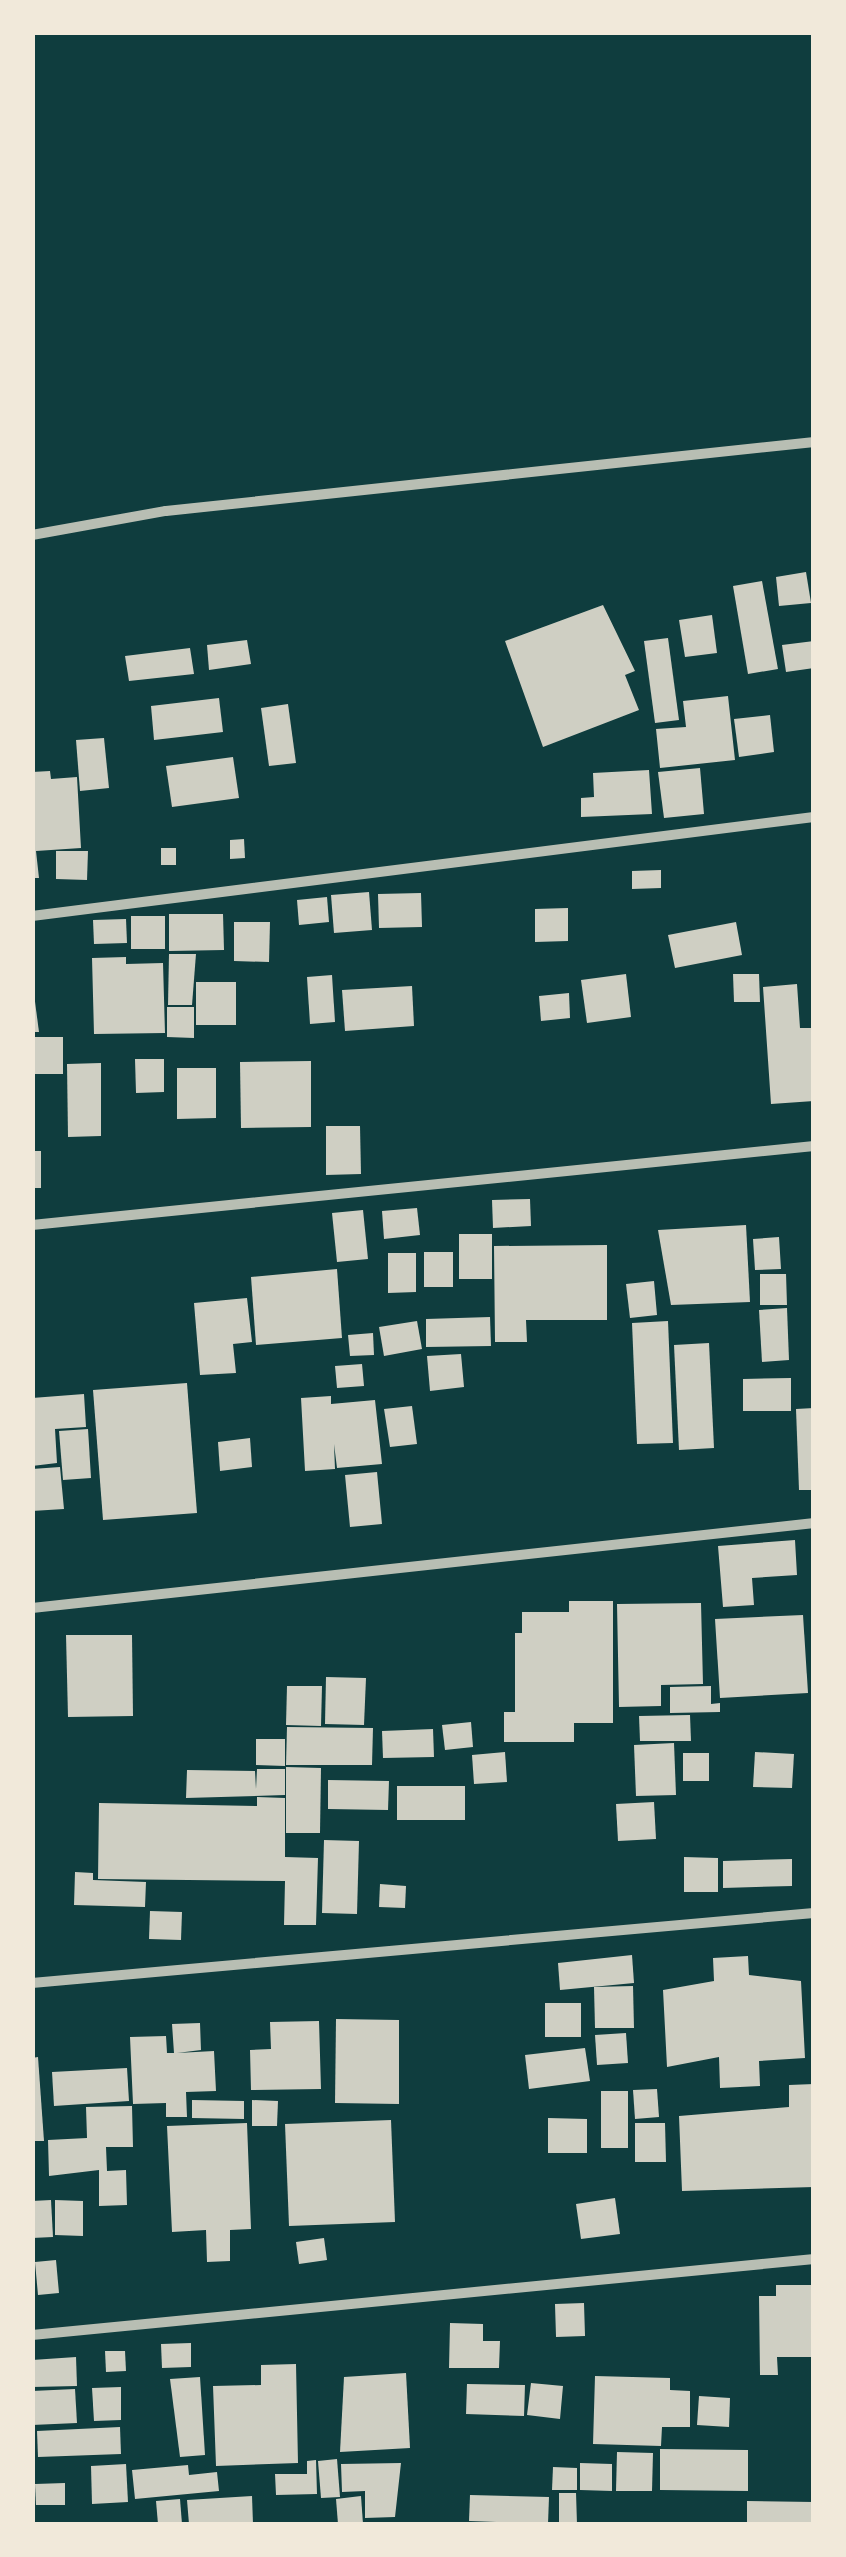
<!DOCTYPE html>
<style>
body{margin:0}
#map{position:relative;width:846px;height:2557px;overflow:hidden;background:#0f3d3e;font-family:Barlow,sans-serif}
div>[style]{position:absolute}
.building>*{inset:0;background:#cfcfc3}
.minor>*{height:10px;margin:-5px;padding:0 5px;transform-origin:5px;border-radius:5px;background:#b8beb3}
span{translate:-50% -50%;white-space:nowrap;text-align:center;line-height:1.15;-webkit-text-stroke:10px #f1e9da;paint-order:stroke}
.frame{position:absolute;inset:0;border:35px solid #f1e9da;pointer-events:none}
</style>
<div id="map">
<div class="building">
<i style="clip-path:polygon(806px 572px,811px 603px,779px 606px,776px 577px)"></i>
<i style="clip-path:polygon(762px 581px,778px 669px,748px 674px,733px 586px)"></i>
<i style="clip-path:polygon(603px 605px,635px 671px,625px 675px,639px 710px,543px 747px,505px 641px)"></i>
<i style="clip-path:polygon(712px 615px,717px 653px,685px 657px,679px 620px)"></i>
<i style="clip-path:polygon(668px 638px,679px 720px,655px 723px,644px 641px)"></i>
<i style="clip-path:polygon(247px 640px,251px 664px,209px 670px,207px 645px)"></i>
<i style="clip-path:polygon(814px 641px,814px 668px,786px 672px,782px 645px)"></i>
<i style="clip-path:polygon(190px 648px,194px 674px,129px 681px,125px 656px)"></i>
<i style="clip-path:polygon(728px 696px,735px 760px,660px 768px,656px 729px,686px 727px,683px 701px)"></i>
<i style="clip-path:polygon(219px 698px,223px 732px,154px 740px,151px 706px)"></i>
<i style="clip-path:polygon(288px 704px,296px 763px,269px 766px,261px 708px)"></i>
<i style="clip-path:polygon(770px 715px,774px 752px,739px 757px,734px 719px)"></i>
<i style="clip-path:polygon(104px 738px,109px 788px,80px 791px,76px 740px)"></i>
<i style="clip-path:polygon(233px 757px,239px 798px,172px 807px,166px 766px)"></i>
<i style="clip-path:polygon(700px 768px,704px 814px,664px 818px,658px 772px)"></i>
<i style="clip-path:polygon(649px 770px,652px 814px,581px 817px,581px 798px,594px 797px,593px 773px)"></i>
<i style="clip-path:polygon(50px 771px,51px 779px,77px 777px,81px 848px,36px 851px,39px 878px,32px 878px,32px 772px)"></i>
<i style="clip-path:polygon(244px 839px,245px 858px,230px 859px,230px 840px)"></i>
<i style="clip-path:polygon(161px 848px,176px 848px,176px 865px,161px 865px)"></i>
<i style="clip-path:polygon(56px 851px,88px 851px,87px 880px,56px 879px)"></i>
<i style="clip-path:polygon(661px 870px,661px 888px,632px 889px,632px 871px)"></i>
<i style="clip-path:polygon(369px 892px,372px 930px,334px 933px,331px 895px)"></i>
<i style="clip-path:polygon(421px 893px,422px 927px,379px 928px,378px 894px)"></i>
<i style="clip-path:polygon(327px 897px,329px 922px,299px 925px,297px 900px)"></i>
<i style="clip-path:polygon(568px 908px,568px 941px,535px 942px,535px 909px)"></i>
<i style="clip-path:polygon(169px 914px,223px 914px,224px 950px,169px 951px)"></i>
<i style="clip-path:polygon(131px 916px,165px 916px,165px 949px,131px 949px)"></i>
<i style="clip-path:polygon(126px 919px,127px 943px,94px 944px,93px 920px)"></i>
<i style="clip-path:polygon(234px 922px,270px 922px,269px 962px,234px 961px)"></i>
<i style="clip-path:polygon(736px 922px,742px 955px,675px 968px,668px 935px)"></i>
<i style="clip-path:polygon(169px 954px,196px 954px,192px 1005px,168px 1005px)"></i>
<i style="clip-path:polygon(126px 957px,126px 964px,163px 963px,165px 1033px,94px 1034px,92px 958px)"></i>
<i style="clip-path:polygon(626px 974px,631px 1017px,587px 1023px,581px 980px)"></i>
<i style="clip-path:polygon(733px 974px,759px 974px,760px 1002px,734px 1002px)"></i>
<i style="clip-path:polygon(332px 975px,335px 1022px,310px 1024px,307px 977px)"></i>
<i style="clip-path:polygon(32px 979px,39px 1032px,32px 1032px)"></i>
<i style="clip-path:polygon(196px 982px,236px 982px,236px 1025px,196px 1025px)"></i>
<i style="clip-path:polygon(797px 984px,800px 1028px,814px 1028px,814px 1101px,771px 1104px,763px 987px)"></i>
<i style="clip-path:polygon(412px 986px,414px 1026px,345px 1031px,342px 990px)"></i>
<i style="clip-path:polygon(569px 993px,570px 1018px,541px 1021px,539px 996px)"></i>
<i style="clip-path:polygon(167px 1007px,194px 1007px,194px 1038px,167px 1037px)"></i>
<i style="clip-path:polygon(32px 1037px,63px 1037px,63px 1074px,32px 1074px)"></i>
<i style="clip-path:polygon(135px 1059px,164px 1059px,164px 1092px,136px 1093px)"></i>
<i style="clip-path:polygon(311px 1061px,311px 1127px,241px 1128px,240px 1062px)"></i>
<i style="clip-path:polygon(101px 1063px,101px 1136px,68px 1137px,67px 1064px)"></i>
<i style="clip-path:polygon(177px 1068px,216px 1068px,216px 1118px,177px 1119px)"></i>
<i style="clip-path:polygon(326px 1126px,360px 1126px,361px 1174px,326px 1175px)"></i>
<i style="clip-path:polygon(32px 1151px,41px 1151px,41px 1188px,32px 1188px)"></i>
<i style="clip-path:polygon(530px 1199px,531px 1226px,493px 1228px,492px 1200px)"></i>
<i style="clip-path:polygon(417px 1208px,420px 1235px,384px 1239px,382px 1211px)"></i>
<i style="clip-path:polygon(363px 1210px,368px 1259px,337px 1262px,332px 1213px)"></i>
<i style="clip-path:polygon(746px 1225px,750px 1302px,671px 1305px,658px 1230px)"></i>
<i style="clip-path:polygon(459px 1234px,492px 1234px,492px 1279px,459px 1279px)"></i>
<i style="clip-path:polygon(779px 1237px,781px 1269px,755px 1270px,753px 1239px)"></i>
<i style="clip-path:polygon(607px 1245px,607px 1320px,526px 1320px,527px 1342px,495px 1342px,494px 1246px)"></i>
<i style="clip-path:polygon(424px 1252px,453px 1252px,453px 1287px,424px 1287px)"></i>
<i style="clip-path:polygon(388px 1253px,416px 1253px,416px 1292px,388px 1293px)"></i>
<i style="clip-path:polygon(337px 1269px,342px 1338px,256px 1345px,251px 1277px)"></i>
<i style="clip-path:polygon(760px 1274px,786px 1274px,787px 1305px,760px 1305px)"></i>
<i style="clip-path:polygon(654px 1281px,657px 1315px,630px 1318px,626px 1284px)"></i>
<i style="clip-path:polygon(247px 1298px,252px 1342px,233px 1344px,236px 1373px,200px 1375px,194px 1303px)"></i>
<i style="clip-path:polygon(787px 1308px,789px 1360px,762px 1362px,759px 1310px)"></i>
<i style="clip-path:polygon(490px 1317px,491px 1346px,426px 1347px,426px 1319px)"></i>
<i style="clip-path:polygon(417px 1321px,422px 1349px,384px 1356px,379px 1327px)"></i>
<i style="clip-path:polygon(668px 1321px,673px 1443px,637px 1444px,632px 1323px)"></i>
<i style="clip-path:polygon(373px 1333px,374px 1355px,350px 1356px,348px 1335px)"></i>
<i style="clip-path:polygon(709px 1343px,714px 1448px,679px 1450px,674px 1345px)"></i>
<i style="clip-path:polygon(461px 1354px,464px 1387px,430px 1391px,427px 1356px)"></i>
<i style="clip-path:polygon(362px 1364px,364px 1386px,337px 1388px,335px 1366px)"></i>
<i style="clip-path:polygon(791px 1378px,791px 1411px,743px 1411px,743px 1379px)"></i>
<i style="clip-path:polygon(187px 1383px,197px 1513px,103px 1520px,93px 1390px)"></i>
<i style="clip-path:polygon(84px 1394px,86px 1427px,55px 1429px,57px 1463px,32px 1466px,32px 1398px)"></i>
<i style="clip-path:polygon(331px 1396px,331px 1404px,375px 1400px,382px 1464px,337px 1468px,334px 1444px,335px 1469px,305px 1471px,301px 1398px)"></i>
<i style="clip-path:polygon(412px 1406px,417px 1444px,390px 1447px,384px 1409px)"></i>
<i style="clip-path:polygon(814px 1408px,814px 1490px,799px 1490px,796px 1409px)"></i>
<i style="clip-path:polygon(88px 1429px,91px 1478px,63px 1480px,59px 1431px)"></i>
<i style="clip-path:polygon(250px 1438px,252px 1467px,220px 1471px,218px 1442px)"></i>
<i style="clip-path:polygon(60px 1467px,64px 1509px,32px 1511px,32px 1469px)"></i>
<i style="clip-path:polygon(377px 1472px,382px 1524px,350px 1527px,345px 1475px)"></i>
<i style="clip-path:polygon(795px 1540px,797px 1575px,752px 1578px,754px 1605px,723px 1607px,718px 1546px)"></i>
<i style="clip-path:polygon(569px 1601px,613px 1601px,613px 1723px,574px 1723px,574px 1742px,504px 1742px,504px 1712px,515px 1712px,515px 1633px,522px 1633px,522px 1612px,569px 1612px)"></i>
<i style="clip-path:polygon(701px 1603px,703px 1684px,661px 1685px,661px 1706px,619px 1707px,617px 1604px)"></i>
<i style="clip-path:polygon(803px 1615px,808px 1693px,720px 1698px,715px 1619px)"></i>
<i style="clip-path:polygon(66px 1635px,132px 1635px,133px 1716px,68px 1717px)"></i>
<i style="clip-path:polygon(326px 1677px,366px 1678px,364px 1725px,325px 1724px)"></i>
<i style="clip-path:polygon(287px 1686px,322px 1686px,321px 1726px,286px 1725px)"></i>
<i style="clip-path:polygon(711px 1686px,711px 1704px,720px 1703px,720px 1712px,670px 1713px,670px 1687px)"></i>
<i style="clip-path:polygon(690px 1715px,691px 1741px,640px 1741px,639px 1716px)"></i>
<i style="clip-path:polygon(471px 1722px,473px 1747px,445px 1750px,442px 1725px)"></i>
<i style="clip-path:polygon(287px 1727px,373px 1728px,372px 1765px,286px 1765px)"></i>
<i style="clip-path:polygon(433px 1729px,434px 1757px,383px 1758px,382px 1731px)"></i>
<i style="clip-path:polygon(256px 1739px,285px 1739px,285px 1766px,256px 1765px)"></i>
<i style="clip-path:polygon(674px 1743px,676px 1795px,636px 1796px,634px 1745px)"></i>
<i style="clip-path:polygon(505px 1752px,507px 1782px,474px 1784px,472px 1755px)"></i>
<i style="clip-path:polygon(755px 1752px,794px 1754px,792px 1788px,753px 1787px)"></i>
<i style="clip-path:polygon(683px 1753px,709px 1753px,709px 1781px,683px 1781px)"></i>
<i style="clip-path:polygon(286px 1767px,321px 1768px,320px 1833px,286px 1833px)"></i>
<i style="clip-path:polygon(257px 1769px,285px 1769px,285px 1795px,186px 1798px,187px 1770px,255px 1771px,256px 1789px)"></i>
<i style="clip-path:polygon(328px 1780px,389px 1781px,388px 1810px,328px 1809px)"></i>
<i style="clip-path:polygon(397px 1786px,465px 1786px,465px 1820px,397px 1820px)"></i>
<i style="clip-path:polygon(257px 1797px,285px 1798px,285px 1857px,318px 1858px,316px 1925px,284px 1925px,285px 1881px,98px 1879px,99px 1803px,257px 1806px)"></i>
<i style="clip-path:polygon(654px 1802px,656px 1839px,618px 1841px,616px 1804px)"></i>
<i style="clip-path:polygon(324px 1840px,359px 1841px,357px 1914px,322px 1913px)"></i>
<i style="clip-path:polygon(684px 1857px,718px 1858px,718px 1892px,684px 1892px)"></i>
<i style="clip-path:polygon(792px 1859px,792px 1886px,723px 1888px,723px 1861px)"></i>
<i style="clip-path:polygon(75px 1872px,93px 1873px,93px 1880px,146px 1882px,145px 1907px,74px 1905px)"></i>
<i style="clip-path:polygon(380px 1884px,406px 1886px,405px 1908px,379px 1907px)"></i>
<i style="clip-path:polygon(150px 1911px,182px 1912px,181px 1940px,149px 1939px)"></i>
<i style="clip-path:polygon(632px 1955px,634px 1983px,560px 1990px,558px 1963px)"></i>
<i style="clip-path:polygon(748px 1956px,749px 1975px,801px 1981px,805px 2058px,759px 2061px,760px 2086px,720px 2088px,719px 2057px,667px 2067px,663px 1990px,714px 1981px,713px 1958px)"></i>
<i style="clip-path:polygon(633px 1986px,634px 2028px,595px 2028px,594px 1987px)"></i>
<i style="clip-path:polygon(545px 2003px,581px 2003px,581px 2037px,545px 2037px)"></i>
<i style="clip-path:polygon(336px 2019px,399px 2020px,399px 2104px,335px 2103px)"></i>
<i style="clip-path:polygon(319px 2021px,321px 2089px,251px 2090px,250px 2050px,271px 2049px,270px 2022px)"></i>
<i style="clip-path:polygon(200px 2023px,201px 2050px,177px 2053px,214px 2051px,216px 2091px,186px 2092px,187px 2117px,166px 2117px,166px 2103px,133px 2104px,130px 2037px,166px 2036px,167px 2053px,174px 2053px,172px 2024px)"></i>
<i style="clip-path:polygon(626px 2033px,628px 2063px,597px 2065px,595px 2035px)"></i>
<i style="clip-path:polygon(585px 2048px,590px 2081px,529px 2089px,525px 2055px)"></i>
<i style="clip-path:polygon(38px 2057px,44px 2141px,32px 2141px,32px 2058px)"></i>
<i style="clip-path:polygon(127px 2068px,129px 2101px,54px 2106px,52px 2072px)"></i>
<i style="clip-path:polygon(814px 2084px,814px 2187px,682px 2191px,679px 2116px,789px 2107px,789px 2085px)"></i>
<i style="clip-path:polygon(657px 2089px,659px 2117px,635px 2119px,633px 2090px)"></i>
<i style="clip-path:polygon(601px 2091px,628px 2091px,628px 2148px,601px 2148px)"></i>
<i style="clip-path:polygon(192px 2100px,244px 2101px,244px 2119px,192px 2118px)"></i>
<i style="clip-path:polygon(252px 2100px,278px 2101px,277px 2126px,252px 2126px)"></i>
<i style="clip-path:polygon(132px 2106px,133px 2147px,106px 2147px,107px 2171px,126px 2170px,127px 2205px,99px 2206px,99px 2170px,49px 2176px,48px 2140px,87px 2138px,86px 2107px)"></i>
<i style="clip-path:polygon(548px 2118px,587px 2119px,587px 2153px,548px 2153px)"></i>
<i style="clip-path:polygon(391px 2120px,395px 2222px,289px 2226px,285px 2124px)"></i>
<i style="clip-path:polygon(247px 2123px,251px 2229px,230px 2230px,230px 2261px,207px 2262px,206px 2230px,172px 2232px,167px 2126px)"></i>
<i style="clip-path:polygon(635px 2123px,665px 2123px,666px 2162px,635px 2162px)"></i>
<i style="clip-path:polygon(615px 2198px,620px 2234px,581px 2239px,576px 2204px)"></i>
<i style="clip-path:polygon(51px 2200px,53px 2237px,32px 2238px,32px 2201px)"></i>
<i style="clip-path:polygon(55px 2200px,83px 2201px,83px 2236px,55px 2235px)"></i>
<i style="clip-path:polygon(324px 2238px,327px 2260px,299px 2264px,296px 2242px)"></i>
<i style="clip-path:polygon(56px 2260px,59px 2293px,38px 2295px,35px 2262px)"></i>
<i style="clip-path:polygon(776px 2285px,813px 2285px,814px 2357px,777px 2357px,778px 2375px,760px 2375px,759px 2296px,776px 2296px)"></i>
<i style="clip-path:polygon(584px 2303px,585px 2336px,556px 2337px,555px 2304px)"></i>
<i style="clip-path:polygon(450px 2323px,483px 2324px,483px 2341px,500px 2341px,499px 2368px,449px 2368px)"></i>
<i style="clip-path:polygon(191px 2343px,191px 2367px,162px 2368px,161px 2344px)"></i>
<i style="clip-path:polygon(105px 2351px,125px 2351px,126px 2371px,106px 2372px)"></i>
<i style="clip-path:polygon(76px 2357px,77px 2386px,32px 2387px,32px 2360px)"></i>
<i style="clip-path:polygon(296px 2364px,298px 2463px,216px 2466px,213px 2386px,261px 2385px,261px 2365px)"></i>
<i style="clip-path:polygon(406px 2373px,410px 2448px,340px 2452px,344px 2377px)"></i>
<i style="clip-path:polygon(595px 2376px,670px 2378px,670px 2390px,690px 2391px,690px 2427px,662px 2427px,661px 2446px,593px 2444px)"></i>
<i style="clip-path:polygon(200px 2377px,205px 2455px,180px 2457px,170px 2379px)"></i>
<i style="clip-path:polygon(531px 2383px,563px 2386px,560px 2419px,527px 2415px)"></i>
<i style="clip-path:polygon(467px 2384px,525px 2385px,524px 2416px,466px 2414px)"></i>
<i style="clip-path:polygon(121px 2387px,121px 2420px,94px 2421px,92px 2388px)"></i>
<i style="clip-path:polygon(75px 2389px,77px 2423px,32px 2425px,32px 2391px)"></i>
<i style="clip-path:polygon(699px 2396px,730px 2398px,729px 2427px,697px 2425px)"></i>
<i style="clip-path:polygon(120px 2427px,121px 2454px,38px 2457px,37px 2431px)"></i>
<i style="clip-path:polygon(660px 2449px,748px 2450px,748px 2491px,660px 2490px)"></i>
<i style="clip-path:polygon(617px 2452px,653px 2453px,652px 2491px,616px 2491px)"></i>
<i style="clip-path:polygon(337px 2459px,340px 2497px,321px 2498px,318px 2461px)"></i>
<i style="clip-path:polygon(316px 2460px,317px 2494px,276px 2495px,275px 2474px,307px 2474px,307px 2461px)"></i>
<i style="clip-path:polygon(401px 2463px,395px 2517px,365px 2518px,365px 2491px,342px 2492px,341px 2464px)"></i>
<i style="clip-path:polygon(580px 2463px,612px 2464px,612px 2491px,580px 2490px)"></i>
<i style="clip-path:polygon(126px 2464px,128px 2502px,92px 2504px,91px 2466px)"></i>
<i style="clip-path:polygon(188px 2465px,189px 2475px,217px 2472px,219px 2491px,135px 2499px,132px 2470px)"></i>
<i style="clip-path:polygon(553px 2467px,577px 2468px,577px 2490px,552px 2490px)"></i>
<i style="clip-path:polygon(65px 2483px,65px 2505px,36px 2505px,35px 2484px)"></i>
<i style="clip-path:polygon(559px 2493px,576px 2493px,577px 2524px,559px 2524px)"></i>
<i style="clip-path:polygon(470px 2495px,549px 2497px,548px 2524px,469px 2521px)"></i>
<i style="clip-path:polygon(252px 2496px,253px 2524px,189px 2524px,187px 2500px)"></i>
<i style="clip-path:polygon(361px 2496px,363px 2524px,338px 2524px,336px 2499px)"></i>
<i style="clip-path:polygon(180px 2499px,182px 2524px,158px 2524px,156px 2501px)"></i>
<i style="clip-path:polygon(747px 2501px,814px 2502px,814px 2524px,747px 2524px)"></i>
</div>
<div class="minor">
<i style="left:32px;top:535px;width:136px;rotate:-10.2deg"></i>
<i style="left:166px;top:511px;width:652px;rotate:-6.08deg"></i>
<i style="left:32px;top:916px;width:788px;rotate:-7.22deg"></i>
<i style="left:32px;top:1225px;width:786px;rotate:-5.77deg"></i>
<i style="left:32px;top:1608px;width:787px;rotate:-6.2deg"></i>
<i style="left:32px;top:1983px;width:785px;rotate:-5.12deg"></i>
<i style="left:32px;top:2335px;width:786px;rotate:-5.55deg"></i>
</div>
<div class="frame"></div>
</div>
